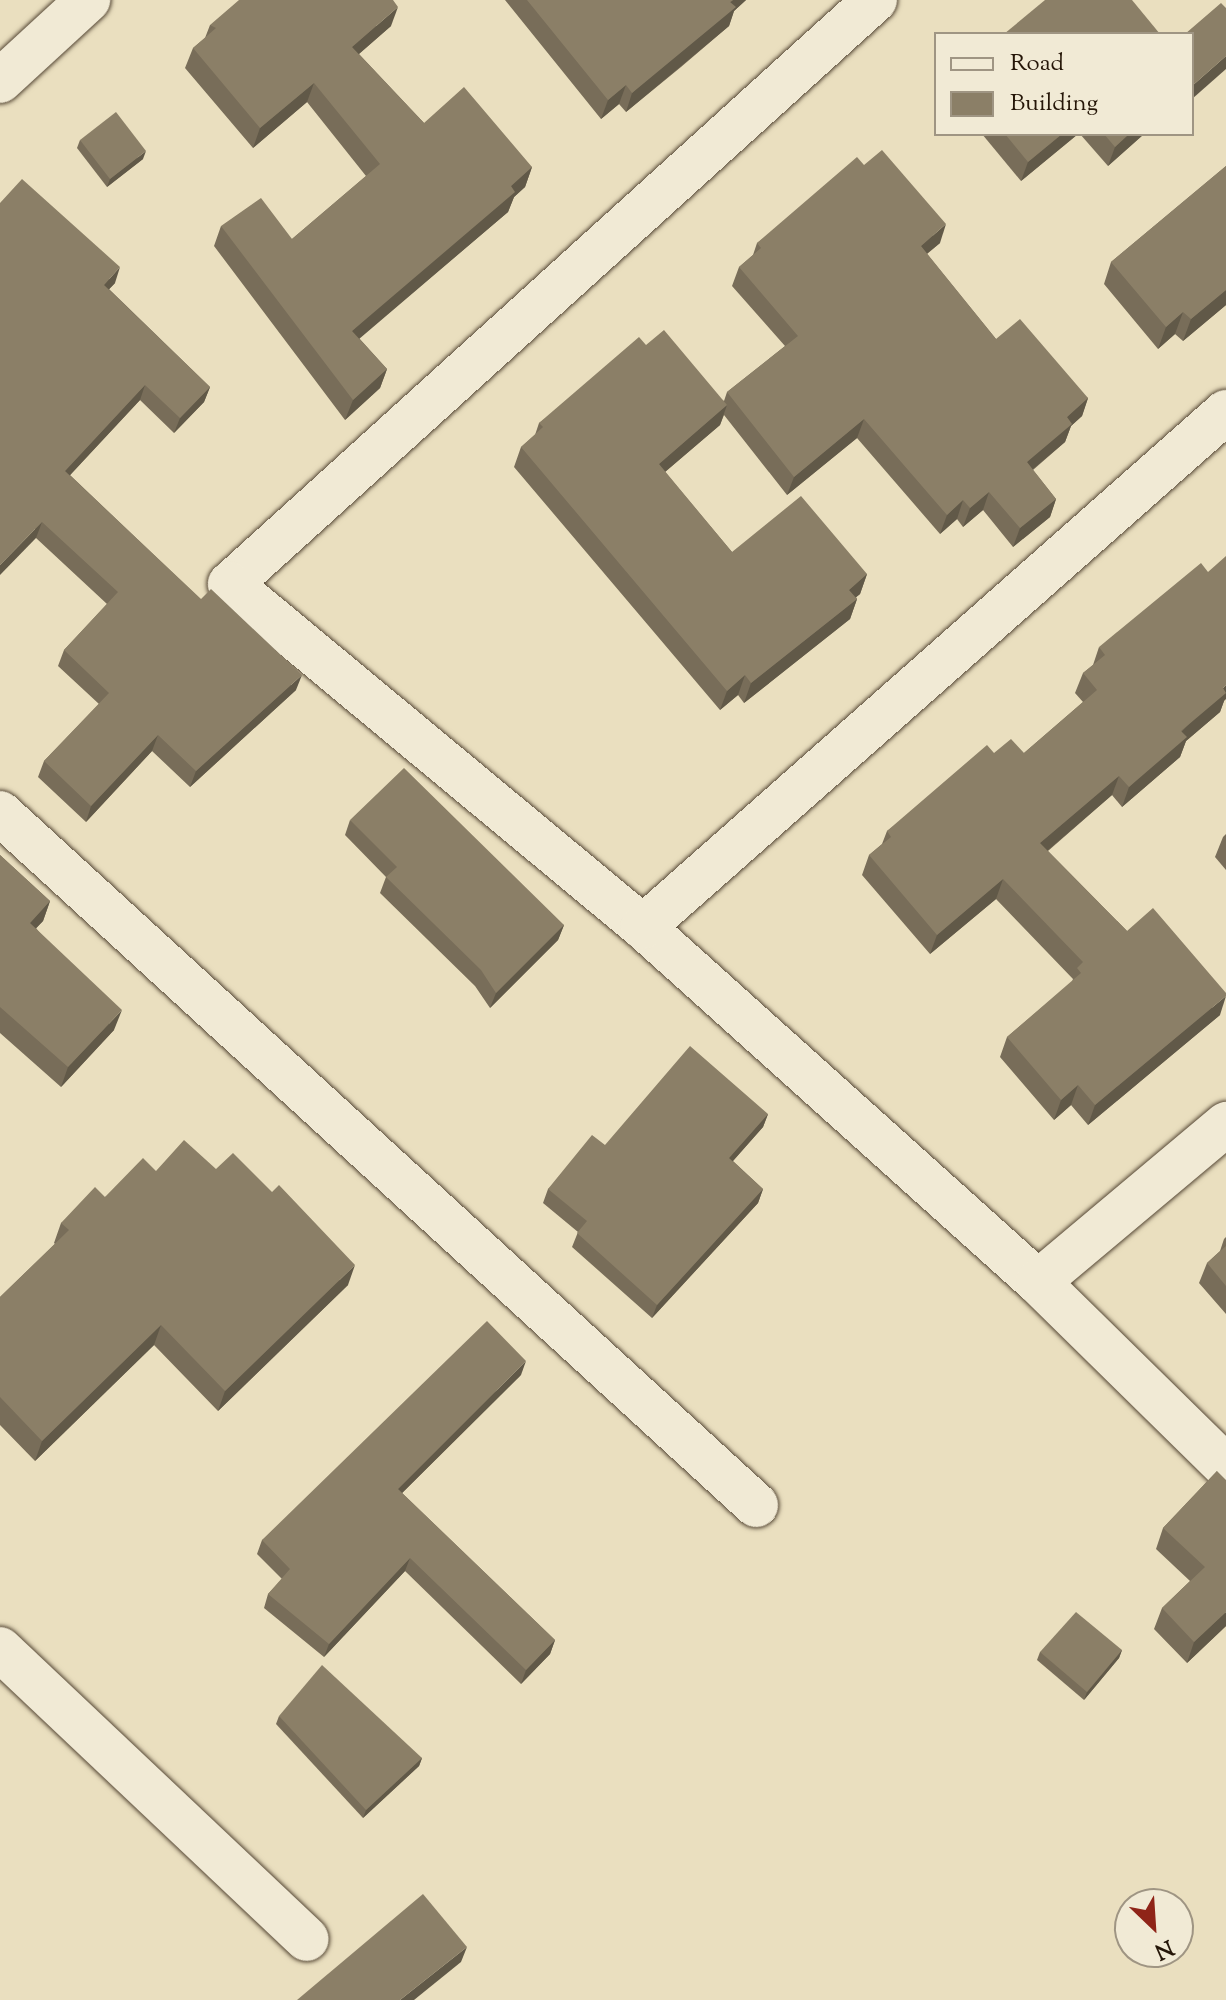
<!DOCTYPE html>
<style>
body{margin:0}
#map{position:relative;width:1226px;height:2000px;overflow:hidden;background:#eadfbf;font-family:"Sorts Mill Goudy",serif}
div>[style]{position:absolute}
.roads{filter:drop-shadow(0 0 2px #564836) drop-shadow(0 0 2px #564836)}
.minor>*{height:44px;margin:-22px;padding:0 22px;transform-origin:22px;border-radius:22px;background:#f1ead5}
.wall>*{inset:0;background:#786d59}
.shaded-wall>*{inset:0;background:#615948}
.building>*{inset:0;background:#8b7f67}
span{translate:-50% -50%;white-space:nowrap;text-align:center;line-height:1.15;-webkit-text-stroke:6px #f1ead5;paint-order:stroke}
.legend{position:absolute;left:934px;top:32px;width:260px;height:104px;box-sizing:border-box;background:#f1ead5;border:2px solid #9f9583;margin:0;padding:10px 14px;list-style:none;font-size:24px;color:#251608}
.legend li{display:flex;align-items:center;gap:16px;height:40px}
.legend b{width:40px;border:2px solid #9f9583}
.north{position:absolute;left:1114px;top:1888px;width:80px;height:80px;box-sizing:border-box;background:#f1ead5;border:2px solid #9f9583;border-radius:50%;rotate:155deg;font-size:22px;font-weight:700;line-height:32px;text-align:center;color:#251608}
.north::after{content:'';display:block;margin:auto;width:28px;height:36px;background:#8f2418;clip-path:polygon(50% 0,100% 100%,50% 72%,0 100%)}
</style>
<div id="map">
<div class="roads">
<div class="minor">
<i style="left:875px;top:0;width:870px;rotate:137.84deg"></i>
<i style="left:230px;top:584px;width:537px;rotate:39.71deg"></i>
<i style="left:643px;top:927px;width:531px;rotate:41.95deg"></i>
<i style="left:1038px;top:1282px;width:264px;rotate:44.5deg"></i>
<i style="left:0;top:81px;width:120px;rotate:-42.6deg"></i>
<i style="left:0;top:813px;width:1025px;rotate:42.47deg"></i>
<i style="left:643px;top:927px;width:778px;rotate:-41.46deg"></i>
<i style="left:1038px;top:1282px;width:246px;rotate:-40deg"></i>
<i style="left:0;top:1649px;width:422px;rotate:43.4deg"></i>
</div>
</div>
<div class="wall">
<i style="clip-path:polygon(505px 0,746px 0,734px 11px,729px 26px,681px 67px,626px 112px,619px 104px,601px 119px)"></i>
<i style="clip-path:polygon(210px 25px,391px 26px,359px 54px,424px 123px,532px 167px,525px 187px,514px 197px,508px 212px,359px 338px,387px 369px,380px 388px,345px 420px,214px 246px,221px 226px,292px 239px,366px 176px,307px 102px,253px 148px,185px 68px,193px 48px,205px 38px)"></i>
<i style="clip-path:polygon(982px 134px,1078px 134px,1021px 181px)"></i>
<i style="clip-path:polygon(1080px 134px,1144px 134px,1108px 166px)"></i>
<i style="clip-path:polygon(80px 140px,143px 159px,107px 187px,77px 148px)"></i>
<i style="clip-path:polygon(864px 165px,940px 243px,927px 254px,996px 339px,1088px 398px,1082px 416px,1071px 426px,1065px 442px,1033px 470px,1056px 499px,1050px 517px,1013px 547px,983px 510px,963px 527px,957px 519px,940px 534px,857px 438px,787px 495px,724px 415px,720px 425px,665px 472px,732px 552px,867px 574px,860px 594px,856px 597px,857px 599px,850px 619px,744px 703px,738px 695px,720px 710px,514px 467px,521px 447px,535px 435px,539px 423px,646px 345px,724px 401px,727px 392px,785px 346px,732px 286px,739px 267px,753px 255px,757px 243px)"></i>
<i style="clip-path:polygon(1226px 166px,1226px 305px,1183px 341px,1175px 334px,1158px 349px,1104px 284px,1111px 262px)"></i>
<i style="clip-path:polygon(0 203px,115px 283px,109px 289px,210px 387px,204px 402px,174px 433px,140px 400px,70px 475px,296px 690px,190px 787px,152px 751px,86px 822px,38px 777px,44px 761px,99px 704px,58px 666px,64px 650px,107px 604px,36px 538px)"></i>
<i style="clip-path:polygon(1099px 647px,1224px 701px,1220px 712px,1186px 741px,1180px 757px,1122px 807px,1112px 795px,1048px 851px,1127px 931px,1220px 1015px,1088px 1125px,1071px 1105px,1054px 1120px,1000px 1057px,1007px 1037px,1072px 982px,1073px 979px,996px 899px,930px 954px,862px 875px,869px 855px,882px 844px,887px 831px,994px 753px,1024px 753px,1083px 702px,1075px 693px,1083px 673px,1093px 665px)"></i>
<i style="clip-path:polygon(350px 820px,564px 925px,558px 940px,490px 1008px,475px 986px,380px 893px,386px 877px,345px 835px)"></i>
<i style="clip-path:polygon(1226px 834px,1226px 870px,1215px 857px,1223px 837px)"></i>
<i style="clip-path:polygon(0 855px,50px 901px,43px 921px,36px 928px,114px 1030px,61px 1087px,0 1033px)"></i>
<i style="clip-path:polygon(768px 1114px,763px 1127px,733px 1161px,763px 1189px,758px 1203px,652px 1318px,572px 1247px,578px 1232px,543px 1203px,548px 1189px,605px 1145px)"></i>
<i style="clip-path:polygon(156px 1171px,348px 1285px,218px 1411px,154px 1345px,35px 1461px,0 1425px,0 1297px,55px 1244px,54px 1243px,61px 1223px,105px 1197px)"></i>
<i style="clip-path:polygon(1226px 1237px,1226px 1314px,1199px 1283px,1207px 1263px,1220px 1251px,1224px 1239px)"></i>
<i style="clip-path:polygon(521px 1375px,402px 1493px,555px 1640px,550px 1654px,521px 1684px,405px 1571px,324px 1657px,264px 1608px,268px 1594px,282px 1579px,257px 1554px,262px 1540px)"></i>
<i style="clip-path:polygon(1217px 1471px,1226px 1626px,1187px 1663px,1154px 1629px,1162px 1608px,1190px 1581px,1156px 1549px,1163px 1528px)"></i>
<i style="clip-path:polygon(1122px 1650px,1119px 1658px,1084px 1700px,1037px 1660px,1040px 1652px)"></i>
<i style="clip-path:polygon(279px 1716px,422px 1758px,419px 1766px,363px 1818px,276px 1724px)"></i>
</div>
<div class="shaded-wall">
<i style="clip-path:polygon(733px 0,746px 0,734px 11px,729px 26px,626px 112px,632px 93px)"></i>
<i style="clip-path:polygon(398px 7px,391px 26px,345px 66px,352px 47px)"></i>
<i style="clip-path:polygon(1226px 56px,1226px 69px,1192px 99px,1192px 86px)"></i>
<i style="clip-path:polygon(314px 83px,307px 102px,253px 148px,260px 128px)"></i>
<i style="clip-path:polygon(626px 85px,619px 104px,601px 119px,608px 100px)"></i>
<i style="clip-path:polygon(1062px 134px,1078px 134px,1021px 181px,1028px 162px)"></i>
<i style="clip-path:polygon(1129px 134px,1144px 134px,1108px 166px,1115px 147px)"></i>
<i style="clip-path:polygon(146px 151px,143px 159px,107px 187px,110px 179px)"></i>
<i style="clip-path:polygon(532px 167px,525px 187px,514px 197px,508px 212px,345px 351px,352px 331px)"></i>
<i style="clip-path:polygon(946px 224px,940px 243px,914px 264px,921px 246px)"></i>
<i style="clip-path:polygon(120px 267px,115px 283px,98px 301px,104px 285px)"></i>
<i style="clip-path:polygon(1226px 290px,1226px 305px,1183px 341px,1191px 319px)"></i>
<i style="clip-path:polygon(1183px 312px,1175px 334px,1158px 349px,1166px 327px)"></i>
<i style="clip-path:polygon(387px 369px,380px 388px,345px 420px,353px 400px)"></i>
<i style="clip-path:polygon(145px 385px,140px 400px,59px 487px,65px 471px)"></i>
<i style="clip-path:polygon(210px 387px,204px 402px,174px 433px,180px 418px)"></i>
<i style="clip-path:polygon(1088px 398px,1082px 416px,1071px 426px,1065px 442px,1020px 480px,1027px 462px,1067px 417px)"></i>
<i style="clip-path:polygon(727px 405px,720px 425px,652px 483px,659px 464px)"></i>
<i style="clip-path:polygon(864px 419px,857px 438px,787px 495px,794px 477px)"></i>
<i style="clip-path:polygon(989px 492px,983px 510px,963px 527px,970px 508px)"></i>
<i style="clip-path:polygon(1056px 499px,1050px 517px,1013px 547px,1020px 528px)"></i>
<i style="clip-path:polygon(963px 500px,957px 519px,940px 534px,947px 515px)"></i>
<i style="clip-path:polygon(42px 522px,36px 538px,0 575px,0 565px)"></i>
<i style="clip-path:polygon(867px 574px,860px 594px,842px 609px,849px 590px)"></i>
<i style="clip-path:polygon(857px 599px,850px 619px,744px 703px,751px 683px)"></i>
<i style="clip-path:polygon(302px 675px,296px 690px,190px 787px,196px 771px)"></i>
<i style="clip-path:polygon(745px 675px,738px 695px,720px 710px,727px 691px)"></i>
<i style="clip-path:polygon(1226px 685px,1226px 699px,1224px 701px,1220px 712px,1186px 741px,1180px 757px,1122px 807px,1129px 787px)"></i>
<i style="clip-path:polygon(158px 735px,152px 751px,86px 822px,91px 806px)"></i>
<i style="clip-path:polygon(1119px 776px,1112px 795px,1033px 863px,1040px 843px)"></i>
<i style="clip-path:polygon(1003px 879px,996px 899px,930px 954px,937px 935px)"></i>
<i style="clip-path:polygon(50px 901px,43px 921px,23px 942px,30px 923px)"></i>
<i style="clip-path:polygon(564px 925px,558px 940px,490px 1008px,496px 993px)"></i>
<i style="clip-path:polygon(1226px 996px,1220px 1015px,1088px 1125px,1095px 1105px)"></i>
<i style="clip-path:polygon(122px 1010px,114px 1030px,61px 1087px,68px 1067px)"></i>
<i style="clip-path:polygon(1078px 1085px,1071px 1105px,1054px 1120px,1061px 1100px)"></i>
<i style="clip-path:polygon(768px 1114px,763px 1127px,724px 1171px,729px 1158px)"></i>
<i style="clip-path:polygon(763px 1189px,758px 1203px,652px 1318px,657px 1305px)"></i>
<i style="clip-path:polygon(355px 1265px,348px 1285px,218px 1411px,225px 1391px)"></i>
<i style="clip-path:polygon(161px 1325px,154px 1345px,35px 1461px,42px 1441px)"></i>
<i style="clip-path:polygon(526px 1361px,521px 1375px,393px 1502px,398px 1489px)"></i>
<i style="clip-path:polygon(410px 1558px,405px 1571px,324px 1657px,329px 1644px)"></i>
<i style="clip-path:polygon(1226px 1612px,1226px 1626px,1187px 1663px,1194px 1642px)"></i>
<i style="clip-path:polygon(555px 1640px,550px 1654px,521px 1684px,526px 1670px)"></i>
<i style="clip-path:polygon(1122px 1650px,1119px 1658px,1084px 1700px,1087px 1692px)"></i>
<i style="clip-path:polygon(422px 1758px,419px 1766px,363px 1818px,366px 1810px)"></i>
<i style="clip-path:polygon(467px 1947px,461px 1962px,414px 2000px,400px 2000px)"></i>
</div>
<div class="building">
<i style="clip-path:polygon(239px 0,393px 0,398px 7px,352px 47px,424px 123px,464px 87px,532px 167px,511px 186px,515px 192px,352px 331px,387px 369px,353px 400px,221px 226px,261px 198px,292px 239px,380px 164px,314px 83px,260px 128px,193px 48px,216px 28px,210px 25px)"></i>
<i style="clip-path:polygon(527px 0,733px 0,730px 2px,736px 7px,632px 93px,626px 85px,608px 100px)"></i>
<i style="clip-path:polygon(1045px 0,1132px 0,1160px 34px,1004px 34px)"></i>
<i style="clip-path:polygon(1221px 3px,1226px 8px,1226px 56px,1192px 86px,1192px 34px,1185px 34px)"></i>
<i style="clip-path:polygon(116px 112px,146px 151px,110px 179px,80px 140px)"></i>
<i style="clip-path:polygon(1005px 134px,1062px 134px,1028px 162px)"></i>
<i style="clip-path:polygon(1104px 134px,1129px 134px,1115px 147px)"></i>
<i style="clip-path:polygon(882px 150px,946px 224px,921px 246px,996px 339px,1020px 319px,1088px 398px,1067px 417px,1072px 424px,1027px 462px,1056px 499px,1020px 528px,989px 492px,970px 508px,963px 500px,947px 515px,864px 419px,794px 477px,727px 392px,798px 336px,739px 267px,761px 248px,757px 243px,857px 157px,864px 165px)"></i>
<i style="clip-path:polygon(1226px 166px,1226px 290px,1191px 319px,1183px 312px,1166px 327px,1111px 262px)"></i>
<i style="clip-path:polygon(22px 179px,120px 267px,104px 285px,210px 387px,180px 418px,145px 385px,65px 471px,201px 599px,211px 589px,302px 675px,196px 771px,158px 735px,91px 806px,44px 761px,109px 693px,64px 650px,118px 592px,42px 522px,0 565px,0 203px)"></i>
<i style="clip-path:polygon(664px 330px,727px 405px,659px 464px,732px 552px,801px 496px,867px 574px,849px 590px,857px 599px,751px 683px,745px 675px,727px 691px,521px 447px,543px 427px,539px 423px,639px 337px,646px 345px)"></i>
<i style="clip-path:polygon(1226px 556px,1226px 685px,1223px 688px,1226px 693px,1181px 731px,1187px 737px,1129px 787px,1119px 776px,1040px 843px,1127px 931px,1153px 908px,1226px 993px,1226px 996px,1095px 1105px,1078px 1085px,1061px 1100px,1007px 1037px,1081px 973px,1077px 968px,1083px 962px,1003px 879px,937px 935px,869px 855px,891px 837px,887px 831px,987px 745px,994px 753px,1011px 739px,1024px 753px,1097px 690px,1083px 673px,1105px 655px,1099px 647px,1201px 563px,1208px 572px)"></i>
<i style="clip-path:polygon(404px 768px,564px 925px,496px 993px,481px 970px,386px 877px,397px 867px,350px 820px)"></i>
<i style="clip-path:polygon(0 855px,50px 901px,30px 923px,122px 1010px,68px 1067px,0 1007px)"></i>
<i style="clip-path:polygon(690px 1046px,768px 1114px,729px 1158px,763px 1189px,657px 1305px,577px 1233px,587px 1221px,548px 1189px,592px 1135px,605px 1145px)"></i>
<i style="clip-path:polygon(184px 1140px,216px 1169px,233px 1153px,272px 1192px,279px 1185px,355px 1265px,225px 1391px,161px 1325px,42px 1441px,0 1397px,0 1297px,69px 1230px,61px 1223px,95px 1187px,105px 1197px,143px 1158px,156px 1171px)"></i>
<i style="clip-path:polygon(1226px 1246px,1226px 1286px,1207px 1263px)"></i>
<i style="clip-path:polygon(487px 1321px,526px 1361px,398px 1489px,555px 1640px,526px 1670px,410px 1558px,329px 1644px,268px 1594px,290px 1569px,262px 1540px)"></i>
<i style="clip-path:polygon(1217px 1471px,1226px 1480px,1226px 1612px,1194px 1642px,1162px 1608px,1205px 1567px,1163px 1528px)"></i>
<i style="clip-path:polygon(1076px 1612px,1122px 1650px,1087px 1692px,1040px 1652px)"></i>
<i style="clip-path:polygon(322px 1665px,422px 1758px,366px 1810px,279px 1716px)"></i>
<i style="clip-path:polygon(423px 1894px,467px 1947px,400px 2000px,297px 2000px)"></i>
</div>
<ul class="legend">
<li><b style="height:10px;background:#f1ead5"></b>Road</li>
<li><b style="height:22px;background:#8b7f67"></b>Building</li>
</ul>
<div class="north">N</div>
</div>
